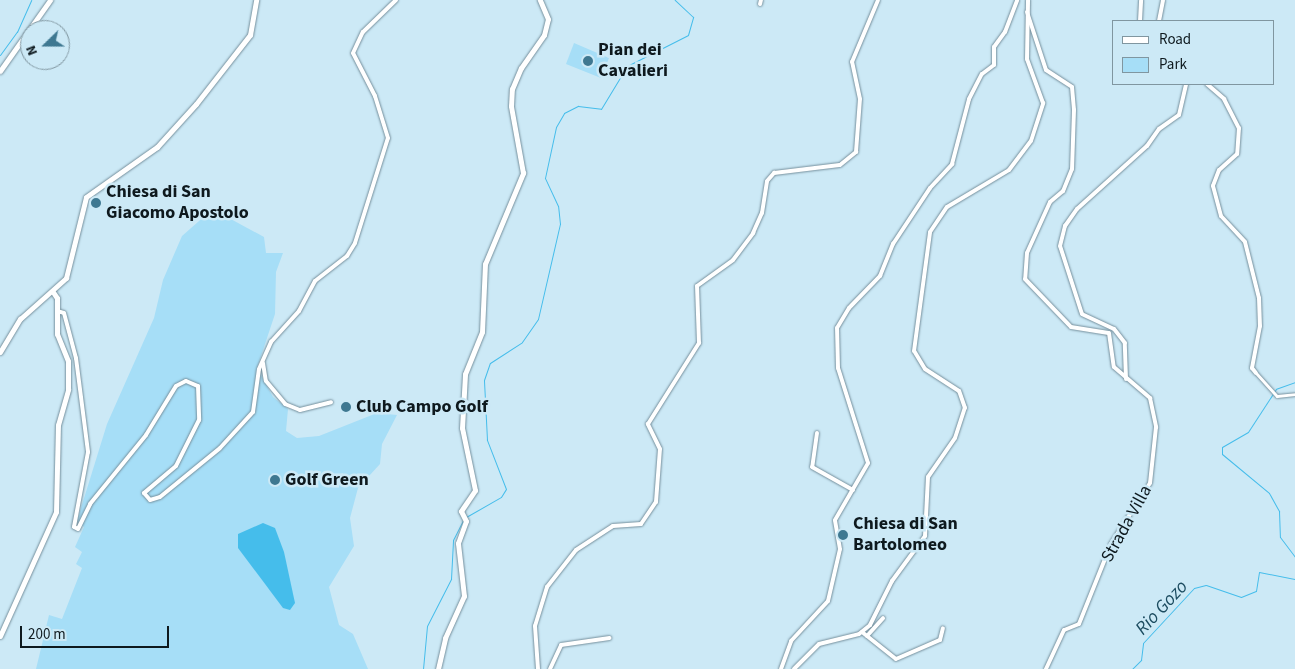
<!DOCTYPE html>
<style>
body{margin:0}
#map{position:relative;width:1295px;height:669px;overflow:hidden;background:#cce9f6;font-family:"Source Sans 3",sans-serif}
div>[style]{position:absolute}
.green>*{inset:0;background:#a6def7}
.water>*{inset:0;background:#45bdeb}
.stream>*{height:1px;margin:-0.5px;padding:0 0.5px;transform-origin:0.5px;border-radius:0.5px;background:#45bdeb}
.roads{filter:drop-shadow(0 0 1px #758f9c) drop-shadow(0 0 1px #758f9c)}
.pedestrian>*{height:3px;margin:-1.5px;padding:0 1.5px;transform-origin:1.5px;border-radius:1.5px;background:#fff}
.minor>*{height:4px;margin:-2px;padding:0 2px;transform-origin:2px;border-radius:2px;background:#fff}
.tertiary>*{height:5px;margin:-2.5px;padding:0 2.5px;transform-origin:2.5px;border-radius:2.5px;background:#fff}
.dots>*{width:14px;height:14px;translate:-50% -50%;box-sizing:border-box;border:2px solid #cce9f6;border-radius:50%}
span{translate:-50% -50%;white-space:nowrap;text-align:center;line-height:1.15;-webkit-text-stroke:5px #cce9f6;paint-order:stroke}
.poi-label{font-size:18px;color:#0e191e;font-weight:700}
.left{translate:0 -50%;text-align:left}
.street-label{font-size:18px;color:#0e191e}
.water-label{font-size:19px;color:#1c4c60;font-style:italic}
.legend{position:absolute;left:1112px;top:20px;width:162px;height:65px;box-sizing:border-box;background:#cce9f6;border:1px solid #8096a0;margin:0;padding:6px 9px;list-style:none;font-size:15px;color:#0e191e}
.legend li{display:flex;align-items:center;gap:10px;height:25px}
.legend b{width:25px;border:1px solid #8096a0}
.north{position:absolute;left:20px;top:20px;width:50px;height:50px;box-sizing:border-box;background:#cce9f6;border:1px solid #8096a0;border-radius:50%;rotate:248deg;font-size:14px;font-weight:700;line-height:20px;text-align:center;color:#0e191e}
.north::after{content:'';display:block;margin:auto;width:18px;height:22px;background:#3e7891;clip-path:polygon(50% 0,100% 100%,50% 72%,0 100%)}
.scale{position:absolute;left:20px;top:626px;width:149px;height:22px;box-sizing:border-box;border:2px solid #0e191e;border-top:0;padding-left:6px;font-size:15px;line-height:18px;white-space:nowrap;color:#0e191e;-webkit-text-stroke:4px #cce9f6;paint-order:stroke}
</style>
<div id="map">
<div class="green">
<i style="clip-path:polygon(574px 43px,609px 58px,601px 78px,566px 64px)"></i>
<i style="clip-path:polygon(207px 214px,227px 217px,264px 237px,266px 253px,283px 253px,276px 272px,275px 314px,257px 368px,273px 397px,288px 409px,286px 431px,297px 438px,319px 436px,377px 413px,397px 415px,382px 444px,380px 464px,358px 488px,350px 518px,354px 546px,329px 587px,339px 625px,353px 634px,368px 669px,36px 669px,49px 615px,62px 619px,82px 568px,76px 564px,82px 552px,75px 547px,84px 527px,77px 521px,107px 424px,154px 318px,163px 280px,182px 236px)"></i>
</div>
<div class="water">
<i style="clip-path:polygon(263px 523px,275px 528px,284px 552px,295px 603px,290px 610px,283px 608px,238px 548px,238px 534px)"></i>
</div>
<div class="stream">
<i style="left:0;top:55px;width:29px;rotate:-54deg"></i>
<i style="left:17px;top:32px;width:35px;rotate:-66deg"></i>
<i style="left:1295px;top:382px;width:20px;rotate:160deg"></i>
<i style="left:1276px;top:389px;width:51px;rotate:123.1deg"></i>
<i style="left:1248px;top:432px;width:30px;rotate:150deg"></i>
<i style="left:1222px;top:447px;width:7px;rotate:90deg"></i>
<i style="left:1222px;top:454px;width:61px;rotate:39.7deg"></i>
<i style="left:1269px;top:493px;width:21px;rotate:61deg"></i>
<i style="left:1279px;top:511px;width:26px;rotate:88deg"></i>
<i style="left:1280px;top:537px;width:25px;rotate:53deg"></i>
<i style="left:466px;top:517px;width:40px;rotate:-29.7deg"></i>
<i style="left:501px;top:497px;width:9px;rotate:-58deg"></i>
<i style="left:506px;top:489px;width:53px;rotate:-111.2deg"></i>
<i style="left:487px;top:440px;width:60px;rotate:-92.9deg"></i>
<i style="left:484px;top:380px;width:18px;rotate:-71deg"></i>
<i style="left:490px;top:363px;width:38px;rotate:-33deg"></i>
<i style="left:522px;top:342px;width:28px;rotate:-55deg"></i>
<i style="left:538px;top:319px;width:98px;rotate:-77deg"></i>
<i style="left:560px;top:224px;width:18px;rotate:-96deg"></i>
<i style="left:558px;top:206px;width:31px;rotate:-115deg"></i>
<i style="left:545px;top:178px;width:52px;rotate:-77.8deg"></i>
<i style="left:556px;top:127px;width:16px;rotate:-60deg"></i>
<i style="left:564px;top:113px;width:16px;rotate:-27deg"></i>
<i style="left:578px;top:106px;width:23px;rotate:7deg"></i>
<i style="left:601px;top:109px;width:50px;rotate:-58.8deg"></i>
<i style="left:627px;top:66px;width:68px;rotate:-26.9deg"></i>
<i style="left:688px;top:35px;width:19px;rotate:-74deg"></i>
<i style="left:693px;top:17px;width:25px;rotate:-137deg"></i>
<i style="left:423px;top:669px;width:43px;rotate:-84.7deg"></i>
<i style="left:427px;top:626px;width:53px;rotate:-62.9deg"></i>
<i style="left:451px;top:579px;width:39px;rotate:-87deg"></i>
<i style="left:453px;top:540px;width:22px;rotate:-63deg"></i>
<i style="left:1132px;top:669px;width:13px;rotate:-45deg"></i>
<i style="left:1141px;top:660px;width:17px;rotate:-83deg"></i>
<i style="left:1143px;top:643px;width:75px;rotate:-47.2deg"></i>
<i style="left:1194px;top:588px;width:12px;rotate:-14deg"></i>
<i style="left:1206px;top:585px;width:37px;rotate:19deg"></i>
<i style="left:1241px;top:597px;width:16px;rotate:-22deg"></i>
<i style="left:1256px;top:591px;width:19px;rotate:-81deg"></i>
<i style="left:1259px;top:572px;width:37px;rotate:11deg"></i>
</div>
<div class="roads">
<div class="pedestrian">
<i style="left:1256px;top:373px;width:31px;rotate:48deg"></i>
<i style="left:1277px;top:396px;width:18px;rotate:-6deg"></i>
</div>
<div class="minor">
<i style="left:760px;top:4px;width:4px;rotate:-76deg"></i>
<i style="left:1027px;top:12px;width:61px;rotate:71.9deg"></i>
<i style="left:1046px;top:70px;width:31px;rotate:33deg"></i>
<i style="left:1072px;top:87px;width:23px;rotate:85deg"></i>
<i style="left:1074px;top:110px;width:59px;rotate:91.9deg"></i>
<i style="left:1072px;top:169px;width:24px;rotate:112deg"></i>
<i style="left:1063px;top:191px;width:17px;rotate:140deg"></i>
<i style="left:1050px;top:202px;width:56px;rotate:114.3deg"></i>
<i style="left:1027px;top:253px;width:26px;rotate:94deg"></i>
<i style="left:1025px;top:279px;width:66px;rotate:46.2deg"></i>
<i style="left:1071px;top:327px;width:38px;rotate:9deg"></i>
<i style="left:1109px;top:333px;width:34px;rotate:82deg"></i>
<i style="left:1114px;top:367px;width:48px;rotate:40.7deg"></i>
<i style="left:1150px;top:398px;width:30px;rotate:78deg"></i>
<i style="left:1156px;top:427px;width:56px;rotate:96.1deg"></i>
<i style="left:1150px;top:483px;width:72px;rotate:122.6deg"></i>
<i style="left:1111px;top:544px;width:86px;rotate:111.8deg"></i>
<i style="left:1079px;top:624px;width:16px;rotate:158deg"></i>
<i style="left:1064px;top:630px;width:43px;rotate:114.8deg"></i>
<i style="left:1140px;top:21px;width:21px;rotate:-87deg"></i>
<i style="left:1159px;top:21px;width:21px;rotate:-79deg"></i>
<i style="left:1207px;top:84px;width:23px;rotate:41deg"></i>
<i style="left:1224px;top:99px;width:33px;rotate:63deg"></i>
<i style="left:1239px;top:128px;width:26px;rotate:94deg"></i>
<i style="left:1237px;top:154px;width:24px;rotate:138deg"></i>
<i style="left:1219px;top:170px;width:17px;rotate:111deg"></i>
<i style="left:1213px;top:186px;width:31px;rotate:75deg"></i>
<i style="left:1221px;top:216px;width:35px;rotate:47deg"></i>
<i style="left:1245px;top:242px;width:58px;rotate:76deg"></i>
<i style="left:1259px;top:298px;width:28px;rotate:88deg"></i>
<i style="left:1260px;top:326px;width:43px;rotate:100.8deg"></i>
<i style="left:1252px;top:368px;width:6px;rotate:51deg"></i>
<i style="left:57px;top:311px;width:7px;rotate:16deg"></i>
<i style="left:64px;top:313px;width:47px;rotate:75.1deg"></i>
<i style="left:76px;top:358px;width:95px;rotate:82.7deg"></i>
<i style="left:88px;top:452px;width:76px;rotate:100.6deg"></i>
<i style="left:74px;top:527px;width:4px;rotate:27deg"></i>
<i style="left:78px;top:529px;width:28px;rotate:-64deg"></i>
<i style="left:90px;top:504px;width:89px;rotate:-50.9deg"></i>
<i style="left:146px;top:435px;width:57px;rotate:-58.5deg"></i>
<i style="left:176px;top:386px;width:11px;rotate:-27deg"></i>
<i style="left:186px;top:381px;width:13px;rotate:23deg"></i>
<i style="left:198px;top:386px;width:34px;rotate:88deg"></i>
<i style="left:199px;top:420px;width:51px;rotate:116.6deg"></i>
<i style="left:176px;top:466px;width:42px;rotate:139.8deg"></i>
<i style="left:144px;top:493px;width:9px;rotate:49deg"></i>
<i style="left:150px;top:500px;width:10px;rotate:-17deg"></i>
<i style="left:160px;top:497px;width:77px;rotate:-39.2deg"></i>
<i style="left:220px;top:448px;width:49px;rotate:-47.5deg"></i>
<i style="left:253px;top:412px;width:43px;rotate:-82.1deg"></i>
<i style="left:259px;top:369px;width:30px;rotate:-66deg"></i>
<i style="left:271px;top:342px;width:42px;rotate:-47.9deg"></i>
<i style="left:299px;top:311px;width:34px;rotate:-62deg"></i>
<i style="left:315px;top:281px;width:41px;rotate:-38deg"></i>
<i style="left:347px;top:256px;width:15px;rotate:-58deg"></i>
<i style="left:355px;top:243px;width:110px;rotate:-72.6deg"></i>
<i style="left:388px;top:138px;width:44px;rotate:-107.2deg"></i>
<i style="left:375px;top:96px;width:48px;rotate:-117.1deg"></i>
<i style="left:353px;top:53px;width:23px;rotate:-65deg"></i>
<i style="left:363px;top:32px;width:46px;rotate:-44.1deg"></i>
<i style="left:263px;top:363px;width:18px;rotate:81deg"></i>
<i style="left:266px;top:381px;width:30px;rotate:50deg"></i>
<i style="left:285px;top:404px;width:16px;rotate:22deg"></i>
<i style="left:300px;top:410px;width:32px;rotate:-14deg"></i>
<i style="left:1126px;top:379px;width:36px;rotate:-92deg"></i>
<i style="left:1125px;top:343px;width:18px;rotate:-128deg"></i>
<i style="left:1114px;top:329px;width:35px;rotate:-155deg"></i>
<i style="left:1082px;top:314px;width:71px;rotate:-107.9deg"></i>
<i style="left:1060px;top:246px;width:21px;rotate:-76deg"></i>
<i style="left:1065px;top:226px;width:21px;rotate:-55deg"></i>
<i style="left:1077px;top:209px;width:94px;rotate:-42deg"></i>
<i style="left:1147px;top:146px;width:21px;rotate:-55deg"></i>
<i style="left:1159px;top:129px;width:24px;rotate:-35deg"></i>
<i style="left:1179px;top:115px;width:32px;rotate:-77deg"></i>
<i style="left:817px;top:433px;width:34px;rotate:98deg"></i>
<i style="left:812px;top:467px;width:47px;rotate:29.3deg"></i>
<i style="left:862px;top:632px;width:43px;rotate:38.5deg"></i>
<i style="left:896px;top:659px;width:48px;rotate:-23.4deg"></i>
<i style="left:940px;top:640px;width:12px;rotate:-76deg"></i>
<i style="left:867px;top:636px;width:24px;rotate:-48deg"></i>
<i style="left:538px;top:669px;width:43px;rotate:-94deg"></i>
<i style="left:535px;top:626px;width:41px;rotate:-72.9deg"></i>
<i style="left:547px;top:587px;width:47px;rotate:-51.9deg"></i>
<i style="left:576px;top:550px;width:44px;rotate:-33deg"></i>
<i style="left:613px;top:526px;width:28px;rotate:-4deg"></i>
<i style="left:641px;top:524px;width:27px;rotate:-56deg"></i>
<i style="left:656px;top:502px;width:53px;rotate:-85.7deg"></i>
<i style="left:660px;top:449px;width:28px;rotate:-116deg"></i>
<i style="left:648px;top:424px;width:96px;rotate:-57.8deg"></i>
<i style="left:699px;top:343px;width:57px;rotate:-92deg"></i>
<i style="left:697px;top:286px;width:44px;rotate:-35.8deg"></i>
<i style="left:733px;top:260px;width:34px;rotate:-53deg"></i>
<i style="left:753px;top:233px;width:22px;rotate:-66deg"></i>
<i style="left:762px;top:213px;width:32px;rotate:-81deg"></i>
<i style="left:767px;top:181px;width:11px;rotate:-49deg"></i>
<i style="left:774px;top:173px;width:66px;rotate:-6.9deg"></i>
<i style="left:840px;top:165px;width:21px;rotate:-39deg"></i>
<i style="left:856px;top:152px;width:53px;rotate:-85.7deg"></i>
<i style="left:860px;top:99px;width:38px;rotate:-102deg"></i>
<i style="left:852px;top:62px;width:67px;rotate:-67.2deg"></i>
<i style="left:550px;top:669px;width:26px;rotate:-65deg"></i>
<i style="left:561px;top:645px;width:49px;rotate:-8.3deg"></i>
<i style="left:781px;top:669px;width:30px;rotate:-70deg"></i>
<i style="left:791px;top:641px;width:54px;rotate:-47.2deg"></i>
<i style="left:828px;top:601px;width:53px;rotate:-77deg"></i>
<i style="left:840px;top:549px;width:29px;rotate:-100deg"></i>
<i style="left:835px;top:520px;width:66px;rotate:-59.9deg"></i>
<i style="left:868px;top:463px;width:100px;rotate:-107.5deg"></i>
<i style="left:838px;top:368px;width:40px;rotate:-91.4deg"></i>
<i style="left:837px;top:328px;width:23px;rotate:-59deg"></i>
<i style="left:849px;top:308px;width:45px;rotate:-45.9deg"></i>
<i style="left:880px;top:276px;width:35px;rotate:-68deg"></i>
<i style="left:893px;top:244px;width:67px;rotate:-56.5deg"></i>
<i style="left:930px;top:188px;width:33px;rotate:-47deg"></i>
<i style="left:952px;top:164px;width:67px;rotate:-75.3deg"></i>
<i style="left:969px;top:99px;width:28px;rotate:-63deg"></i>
<i style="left:982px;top:74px;width:15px;rotate:-37deg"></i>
<i style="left:994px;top:65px;width:18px;rotate:-90deg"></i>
<i style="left:994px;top:47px;width:19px;rotate:-54deg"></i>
<i style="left:1005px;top:32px;width:34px;rotate:-69deg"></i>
<i style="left:794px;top:669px;width:35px;rotate:-45deg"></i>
<i style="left:819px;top:644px;width:41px;rotate:-14deg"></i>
<i style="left:859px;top:634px;width:14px;rotate:-39deg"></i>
<i style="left:870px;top:625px;width:49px;rotate:-63.4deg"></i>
<i style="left:892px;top:581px;width:56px;rotate:-53.7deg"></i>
<i style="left:925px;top:536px;width:59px;rotate:-87.1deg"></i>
<i style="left:928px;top:477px;width:47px;rotate:-55.3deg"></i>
<i style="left:955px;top:438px;width:32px;rotate:-72deg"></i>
<i style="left:965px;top:408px;width:18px;rotate:-109deg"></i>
<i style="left:959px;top:391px;width:40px;rotate:-147.1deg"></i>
<i style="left:925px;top:369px;width:21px;rotate:-121deg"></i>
<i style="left:914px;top:351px;width:120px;rotate:-82.3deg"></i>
<i style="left:930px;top:232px;width:30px;rotate:-56deg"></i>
<i style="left:947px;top:207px;width:72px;rotate:-30.8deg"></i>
<i style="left:1009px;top:170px;width:36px;rotate:-53deg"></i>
<i style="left:1031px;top:141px;width:40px;rotate:-72deg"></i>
<i style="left:1043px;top:103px;width:47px;rotate:-110deg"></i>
<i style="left:1027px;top:59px;width:59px;rotate:-89deg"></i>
</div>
<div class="tertiary">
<i style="left:0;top:71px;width:87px;rotate:-54.8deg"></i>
<i style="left:0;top:352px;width:39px;rotate:-59deg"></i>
<i style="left:20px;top:319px;width:62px;rotate:-41.7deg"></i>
<i style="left:66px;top:278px;width:83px;rotate:-76.1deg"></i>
<i style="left:86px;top:197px;width:87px;rotate:-35.2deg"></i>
<i style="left:157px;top:147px;width:58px;rotate:-47.8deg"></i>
<i style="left:196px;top:104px;width:88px;rotate:-52deg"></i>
<i style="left:250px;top:35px;width:36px;rotate:-80deg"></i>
<i style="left:0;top:636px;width:136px;rotate:-65.7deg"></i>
<i style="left:56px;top:512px;width:87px;rotate:-88.7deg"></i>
<i style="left:58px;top:425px;width:37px;rotate:-74deg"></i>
<i style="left:68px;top:389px;width:28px;rotate:-90deg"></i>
<i style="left:68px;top:361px;width:29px;rotate:-112deg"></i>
<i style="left:57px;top:334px;width:36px;rotate:-90deg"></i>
<i style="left:57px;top:298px;width:7px;rotate:-124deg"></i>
<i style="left:438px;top:669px;width:32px;rotate:-77deg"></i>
<i style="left:445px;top:638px;width:46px;rotate:-65.7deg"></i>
<i style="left:464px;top:596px;width:53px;rotate:-96.5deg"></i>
<i style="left:458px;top:543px;width:23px;rotate:-70deg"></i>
<i style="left:466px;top:521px;width:11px;rotate:-117deg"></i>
<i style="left:461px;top:511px;width:25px;rotate:-56deg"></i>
<i style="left:475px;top:490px;width:63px;rotate:-101.8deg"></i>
<i style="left:462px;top:428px;width:54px;rotate:-86.8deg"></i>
<i style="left:465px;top:374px;width:45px;rotate:-68deg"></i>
<i style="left:482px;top:332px;width:68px;rotate:-87.5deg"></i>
<i style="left:485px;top:264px;width:99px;rotate:-67.3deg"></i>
<i style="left:523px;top:173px;width:68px;rotate:-100.2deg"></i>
<i style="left:511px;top:106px;width:17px;rotate:-87deg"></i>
<i style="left:512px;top:89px;width:23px;rotate:-67deg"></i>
<i style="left:521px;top:68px;width:40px;rotate:-55.1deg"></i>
<i style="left:544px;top:35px;width:16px;rotate:-76deg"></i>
<i style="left:548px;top:19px;width:21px;rotate:-113deg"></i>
</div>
</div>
<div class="dots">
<i style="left:588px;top:61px;background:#3e7891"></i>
<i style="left:96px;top:203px;background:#3e7891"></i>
<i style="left:346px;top:407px;background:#3e7891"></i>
<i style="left:275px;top:480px;background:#3e7891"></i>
<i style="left:843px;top:535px;background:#3e7891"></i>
</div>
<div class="poi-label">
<span class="left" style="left:598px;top:61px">Pian dei<br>Cavalieri</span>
<span class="left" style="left:106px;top:203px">Chiesa di San<br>Giacomo Apostolo</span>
<span class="left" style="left:356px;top:407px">Club Campo Golf</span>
<span class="left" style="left:285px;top:480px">Golf Green</span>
<span class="left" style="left:853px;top:535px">Chiesa di San<br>Bartolomeo</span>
</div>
<div class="street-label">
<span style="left:1127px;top:524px;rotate:-61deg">Strada Villa</span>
</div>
<div class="water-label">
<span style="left:1162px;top:608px;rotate:-47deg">Rio Gozo</span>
</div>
<ul class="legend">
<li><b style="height:6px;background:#fff"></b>Road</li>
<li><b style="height:14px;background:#a6def7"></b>Park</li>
</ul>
<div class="north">N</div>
<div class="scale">200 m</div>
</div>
